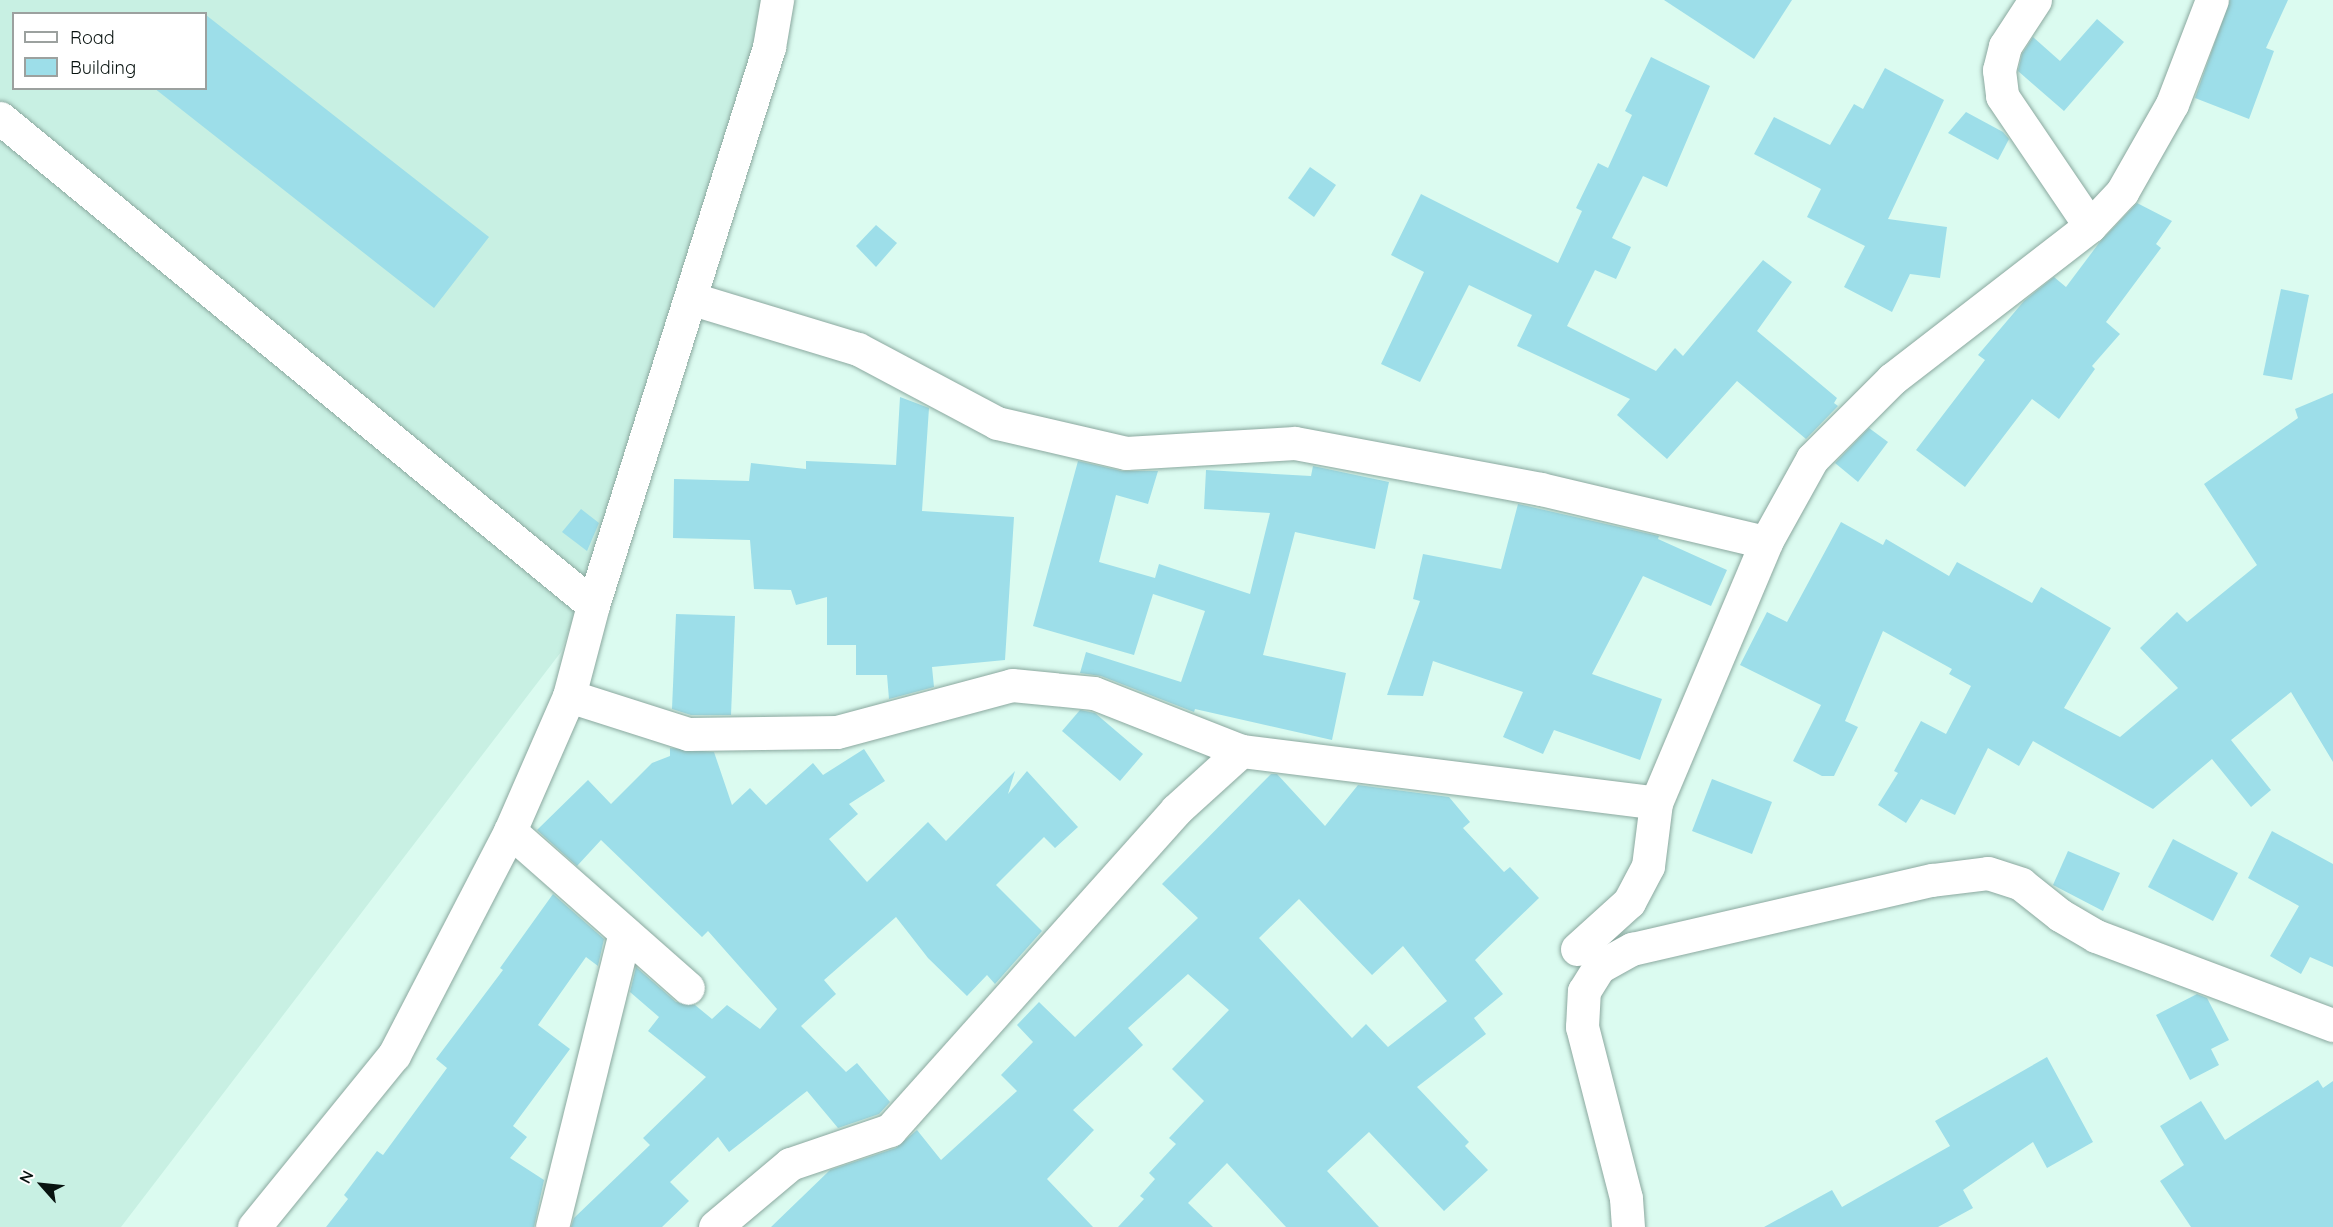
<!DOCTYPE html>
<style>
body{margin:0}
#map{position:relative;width:2333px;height:1227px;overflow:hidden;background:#dbfbf0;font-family:Quicksand,sans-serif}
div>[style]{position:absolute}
.built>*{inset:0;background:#c8f0e3}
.building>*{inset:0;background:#9ddee9}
.roads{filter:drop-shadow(0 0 2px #8ba89f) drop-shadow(0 0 2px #8ba89f)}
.minor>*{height:33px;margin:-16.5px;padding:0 16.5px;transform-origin:16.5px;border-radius:16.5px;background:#fff}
span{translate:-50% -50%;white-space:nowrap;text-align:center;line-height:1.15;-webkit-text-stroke:6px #fff;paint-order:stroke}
.legend{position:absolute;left:12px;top:12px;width:195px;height:78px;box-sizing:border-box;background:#fff;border:2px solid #9ca19f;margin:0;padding:8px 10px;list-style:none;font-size:18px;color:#081310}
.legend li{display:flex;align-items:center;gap:12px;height:30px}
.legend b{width:30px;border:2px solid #9ca19f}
.north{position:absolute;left:12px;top:1155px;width:60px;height:60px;-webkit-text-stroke:4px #fff;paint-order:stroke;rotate:297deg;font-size:16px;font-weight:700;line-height:24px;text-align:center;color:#081310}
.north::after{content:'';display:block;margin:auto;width:21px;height:27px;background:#081310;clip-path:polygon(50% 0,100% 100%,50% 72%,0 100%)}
</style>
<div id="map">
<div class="built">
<i style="clip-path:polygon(evenodd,0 0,780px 0,784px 26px,561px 652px,121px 1227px,0 1227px,0 0,14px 14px,206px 14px,206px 88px,14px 88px,14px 14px)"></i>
</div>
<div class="building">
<i style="clip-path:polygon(1664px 0,1792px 0,1754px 59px)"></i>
<i style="clip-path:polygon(2230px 0,2288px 0,2266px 48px,2274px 51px,2249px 119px,2195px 98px)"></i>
<i style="clip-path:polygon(206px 15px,489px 237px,434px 308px,154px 88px,206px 88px)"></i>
<i style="clip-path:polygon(2097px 19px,2124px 42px,2064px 111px,2018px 71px,2022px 54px,2033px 37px,2060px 61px)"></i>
<i style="clip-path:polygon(1651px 57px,1710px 86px,1667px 187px,1643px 176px,1612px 238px,1631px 247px,1616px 279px,1595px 270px,1567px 326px,1656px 371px,1675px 348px,1683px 356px,1763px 260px,1792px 282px,1757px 331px,1837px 398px,1834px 403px,1838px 406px,1806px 439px,1737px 381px,1667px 459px,1617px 415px,1630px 399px,1517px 346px,1532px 315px,1469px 285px,1420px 382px,1381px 364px,1424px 272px,1391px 255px,1421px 194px,1558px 263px,1582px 211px,1576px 208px,1598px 163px,1608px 168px,1632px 115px,1625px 111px)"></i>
<i style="clip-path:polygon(1885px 68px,1944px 100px,1888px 219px,1947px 227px,1940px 278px,1910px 274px,1892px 312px,1844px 287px,1865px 246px,1807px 217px,1821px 189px,1754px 154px,1774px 117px,1830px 145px,1854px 104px,1863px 109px)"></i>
<i style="clip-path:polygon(1966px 112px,2003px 132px,2009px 139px,1998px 160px,1948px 133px)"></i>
<i style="clip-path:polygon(1310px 167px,1336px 185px,1314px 217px,1288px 198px)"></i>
<i style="clip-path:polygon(2137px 203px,2172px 221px,2156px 244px,2161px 248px,2106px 322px,2120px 334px,2092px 366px,2095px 369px,2059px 419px,2032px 399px,1965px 487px,1916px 450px,1985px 360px,1978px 355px,2024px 301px,2054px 277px,2066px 287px,2099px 243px)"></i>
<i style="clip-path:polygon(876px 225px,897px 243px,876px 267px,856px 246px)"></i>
<i style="clip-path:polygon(2281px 289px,2309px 295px,2292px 380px,2263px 375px)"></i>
<i style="clip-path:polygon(2333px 393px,2333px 762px,2291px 692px,2231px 740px,2271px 790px,2251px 807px,2212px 759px,2153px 809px,2033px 741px,2019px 766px,1988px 748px,1955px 815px,1921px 799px,1906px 823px,1878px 805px,1898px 773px,1894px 771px,1921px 721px,1946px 734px,1971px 686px,1949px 674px,1952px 669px,1883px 631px,1845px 721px,1858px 727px,1834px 776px,1822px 776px,1793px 761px,1821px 705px,1740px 665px,1767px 612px,1787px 622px,1841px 522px,1883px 545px,1886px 539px,1949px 576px,1957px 562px,2032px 603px,2041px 587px,2111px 628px,2064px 708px,2120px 737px,2178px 688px,2140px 648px,2177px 612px,2187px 622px,2257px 565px,2204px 484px,2298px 418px,2295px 409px)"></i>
<i style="clip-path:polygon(900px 397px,929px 408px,922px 511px,1014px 517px,1005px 660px,932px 667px,934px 687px,889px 699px,887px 675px,856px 675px,856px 645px,827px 645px,827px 597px,796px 605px,791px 590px,754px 589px,750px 540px,673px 538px,674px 479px,749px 481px,751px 463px,806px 469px,806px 461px,896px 465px)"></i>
<i style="clip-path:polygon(1869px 428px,1888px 442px,1858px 482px,1835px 463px)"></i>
<i style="clip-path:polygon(1078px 461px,1122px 471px,1158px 471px,1148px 504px,1116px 495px,1099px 562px,1155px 578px,1159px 564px,1250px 594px,1270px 513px,1204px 509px,1206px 470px,1311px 476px,1313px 466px,1389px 482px,1375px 549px,1295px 532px,1263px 655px,1346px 673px,1332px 740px,1195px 709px,1194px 712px,1101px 676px,1080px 673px,1086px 652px,1181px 682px,1205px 611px,1153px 594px,1134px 655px,1033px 626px)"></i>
<i style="clip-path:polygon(1518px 504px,1659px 536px,1658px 539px,1727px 570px,1711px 606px,1643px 576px,1592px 674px,1662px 699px,1640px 760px,1554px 730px,1543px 754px,1503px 737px,1523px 692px,1433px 661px,1423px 696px,1387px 695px,1420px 601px,1413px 599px,1423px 554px,1501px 569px)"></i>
<i style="clip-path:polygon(581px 509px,599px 523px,587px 551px,562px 532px)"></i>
<i style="clip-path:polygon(676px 614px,735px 616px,731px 715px,691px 715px,672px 709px)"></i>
<i style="clip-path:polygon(1080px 710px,1095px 713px,1143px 754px,1120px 781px,1062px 731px)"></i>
<i style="clip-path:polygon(670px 748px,714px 752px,732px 805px,750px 788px,766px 805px,813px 763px,823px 775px,864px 749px,885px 781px,849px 804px,858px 814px,829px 839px,867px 882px,928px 822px,946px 841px,1015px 771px,1008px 794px,1027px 771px,1078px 827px,1055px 848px,1044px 837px,996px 885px,1042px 931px,995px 984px,987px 975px,967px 996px,928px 958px,896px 917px,824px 980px,836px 994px,801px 1026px,846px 1072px,857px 1063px,890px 1102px,879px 1114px,838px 1128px,807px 1091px,729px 1152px,718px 1137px,670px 1182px,689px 1201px,662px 1227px,571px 1227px,574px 1218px,650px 1145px,643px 1138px,706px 1077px,648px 1031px,659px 1017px,630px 992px,636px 967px,676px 1002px,695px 1005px,712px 1019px,727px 1005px,760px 1029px,777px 1009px,708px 931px,702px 937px,601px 840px,577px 866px,537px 830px,588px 780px,611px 804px,652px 763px,670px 756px)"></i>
<i style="clip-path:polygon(evenodd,1271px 774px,1277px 774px,1325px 826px,1358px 785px,1449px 797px,1470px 822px,1463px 828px,1504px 872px,1510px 867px,1539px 898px,1475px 960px,1503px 994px,1474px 1018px,1486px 1034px,1417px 1087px,1469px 1142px,1465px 1146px,1488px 1170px,1444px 1211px,1369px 1132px,1327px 1171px,1379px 1227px,1286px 1227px,1227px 1163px,1188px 1203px,1213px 1227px,1118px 1227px,1144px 1199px,1140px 1196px,1155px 1179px,1149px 1173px,1176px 1144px,1169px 1138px,1204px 1101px,1172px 1069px,1229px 1010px,1188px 974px,1128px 1028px,1143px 1045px,1073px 1110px,1094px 1130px,1047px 1179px,1093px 1227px,771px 1227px,830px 1170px,896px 1148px,917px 1130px,941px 1160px,1017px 1091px,1001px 1075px,1033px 1042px,1017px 1025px,1039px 1002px,1075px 1037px,1198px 918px,1162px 884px,1271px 774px,1299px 899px,1372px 975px,1403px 946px,1447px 1001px,1388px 1047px,1366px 1024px,1352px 1038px,1259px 938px,1299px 899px)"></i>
<i style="clip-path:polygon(1712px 779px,1772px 802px,1752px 854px,1692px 831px)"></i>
<i style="clip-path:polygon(2272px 831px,2333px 864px,2333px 967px,2310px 957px,2301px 974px,2270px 956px,2299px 906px,2248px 878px)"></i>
<i style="clip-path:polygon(2173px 839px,2238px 873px,2213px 921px,2148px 887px)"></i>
<i style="clip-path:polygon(2068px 851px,2120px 873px,2103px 911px,2053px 885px)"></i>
<i style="clip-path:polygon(553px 894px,604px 939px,598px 966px,586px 957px,538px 1025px,570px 1049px,513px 1126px,527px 1137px,510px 1158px,544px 1180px,534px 1227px,326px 1227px,348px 1199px,344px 1195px,377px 1151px,383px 1155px,447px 1068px,436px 1059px,503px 970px,500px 968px)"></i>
<i style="clip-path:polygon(2197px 994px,2207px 998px,2229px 1040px,2211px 1049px,2219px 1065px,2190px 1080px,2156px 1015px)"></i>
<i style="clip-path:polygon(2047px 1057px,2093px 1142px,2047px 1168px,2033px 1142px,1963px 1190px,1973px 1208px,1938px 1227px,1764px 1227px,1832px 1190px,1842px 1207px,1950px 1146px,1935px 1121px)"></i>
<i style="clip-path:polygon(2318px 1080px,2323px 1088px,2333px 1081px,2333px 1227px,2191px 1227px,2160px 1181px,2184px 1165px,2160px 1126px,2201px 1101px,2225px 1140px)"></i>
</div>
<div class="roads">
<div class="minor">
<i style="left:2035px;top:0;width:55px;rotate:123.1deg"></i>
<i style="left:2005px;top:46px;width:25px;rotate:104deg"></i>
<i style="left:1999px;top:70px;width:26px;rotate:83deg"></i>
<i style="left:2002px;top:96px;width:157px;rotate:55.9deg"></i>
<i style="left:0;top:118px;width:767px;rotate:39.39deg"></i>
<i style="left:693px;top:299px;width:172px;rotate:16.9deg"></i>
<i style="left:858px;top:349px;width:157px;rotate:28deg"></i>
<i style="left:997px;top:423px;width:132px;rotate:13.1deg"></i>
<i style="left:1126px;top:453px;width:169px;rotate:-3.4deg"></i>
<i style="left:1295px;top:443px;width:250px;rotate:10.6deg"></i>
<i style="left:1541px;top:489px;width:231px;rotate:13.3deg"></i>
<i style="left:569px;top:696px;width:125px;rotate:17.7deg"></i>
<i style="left:688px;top:734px;width:149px;rotate:-0.8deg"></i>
<i style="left:837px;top:732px;width:181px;rotate:-15deg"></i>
<i style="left:1012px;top:685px;width:82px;rotate:5.6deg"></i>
<i style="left:1094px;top:693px;width:158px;rotate:21.5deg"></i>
<i style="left:1241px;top:751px;width:418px;rotate:7.1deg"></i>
<i style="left:510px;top:831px;width:237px;rotate:41.4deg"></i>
<i style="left:1577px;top:949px;width:70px;rotate:-42.1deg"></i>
<i style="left:1629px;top:902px;width:41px;rotate:-62.2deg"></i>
<i style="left:1648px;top:866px;width:64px;rotate:-82.8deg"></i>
<i style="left:1656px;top:803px;width:283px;rotate:-67.1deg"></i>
<i style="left:1766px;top:542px;width:95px;rotate:-61deg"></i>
<i style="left:1812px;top:459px;width:113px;rotate:-45deg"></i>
<i style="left:1892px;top:379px;width:250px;rotate:-37.7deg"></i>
<i style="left:2090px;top:226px;width:47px;rotate:-46.7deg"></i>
<i style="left:2122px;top:192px;width:101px;rotate:-60.4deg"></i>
<i style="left:2172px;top:104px;width:111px;rotate:-69deg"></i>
<i style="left:254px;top:1227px;width:222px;rotate:-50.9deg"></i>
<i style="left:394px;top:1055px;width:252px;rotate:-62.6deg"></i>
<i style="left:510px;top:831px;width:147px;rotate:-66.4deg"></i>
<i style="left:569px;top:696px;width:94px;rotate:-75.2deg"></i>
<i style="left:593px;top:605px;width:585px;rotate:-72.49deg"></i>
<i style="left:769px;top:47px;width:48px;rotate:-80.3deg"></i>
<i style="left:552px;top:1227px;width:303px;rotate:-76.1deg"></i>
<i style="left:715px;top:1227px;width:98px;rotate:-40deg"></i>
<i style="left:790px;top:1164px;width:106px;rotate:-18.8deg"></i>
<i style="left:890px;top:1130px;width:429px;rotate:-48.2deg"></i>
<i style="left:1176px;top:810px;width:88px;rotate:-42.2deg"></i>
<i style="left:1628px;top:1227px;width:29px;rotate:-94deg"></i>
<i style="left:1626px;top:1198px;width:177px;rotate:-104.4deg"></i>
<i style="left:1582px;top:1027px;width:36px;rotate:-87deg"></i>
<i style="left:1584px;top:991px;width:28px;rotate:-58deg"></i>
<i style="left:1599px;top:967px;width:38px;rotate:-29deg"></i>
<i style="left:1632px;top:949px;width:308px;rotate:-13deg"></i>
<i style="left:1932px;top:880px;width:56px;rotate:-7.1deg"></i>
<i style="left:1988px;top:873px;width:35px;rotate:18deg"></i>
<i style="left:2021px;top:884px;width:50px;rotate:38.5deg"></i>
<i style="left:2060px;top:915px;width:42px;rotate:30.3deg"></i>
<i style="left:2096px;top:936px;width:253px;rotate:20.6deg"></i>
</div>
</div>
<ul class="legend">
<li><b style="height:8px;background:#fff"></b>Road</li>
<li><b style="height:16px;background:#9ddee9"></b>Building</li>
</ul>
<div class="north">N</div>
</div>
